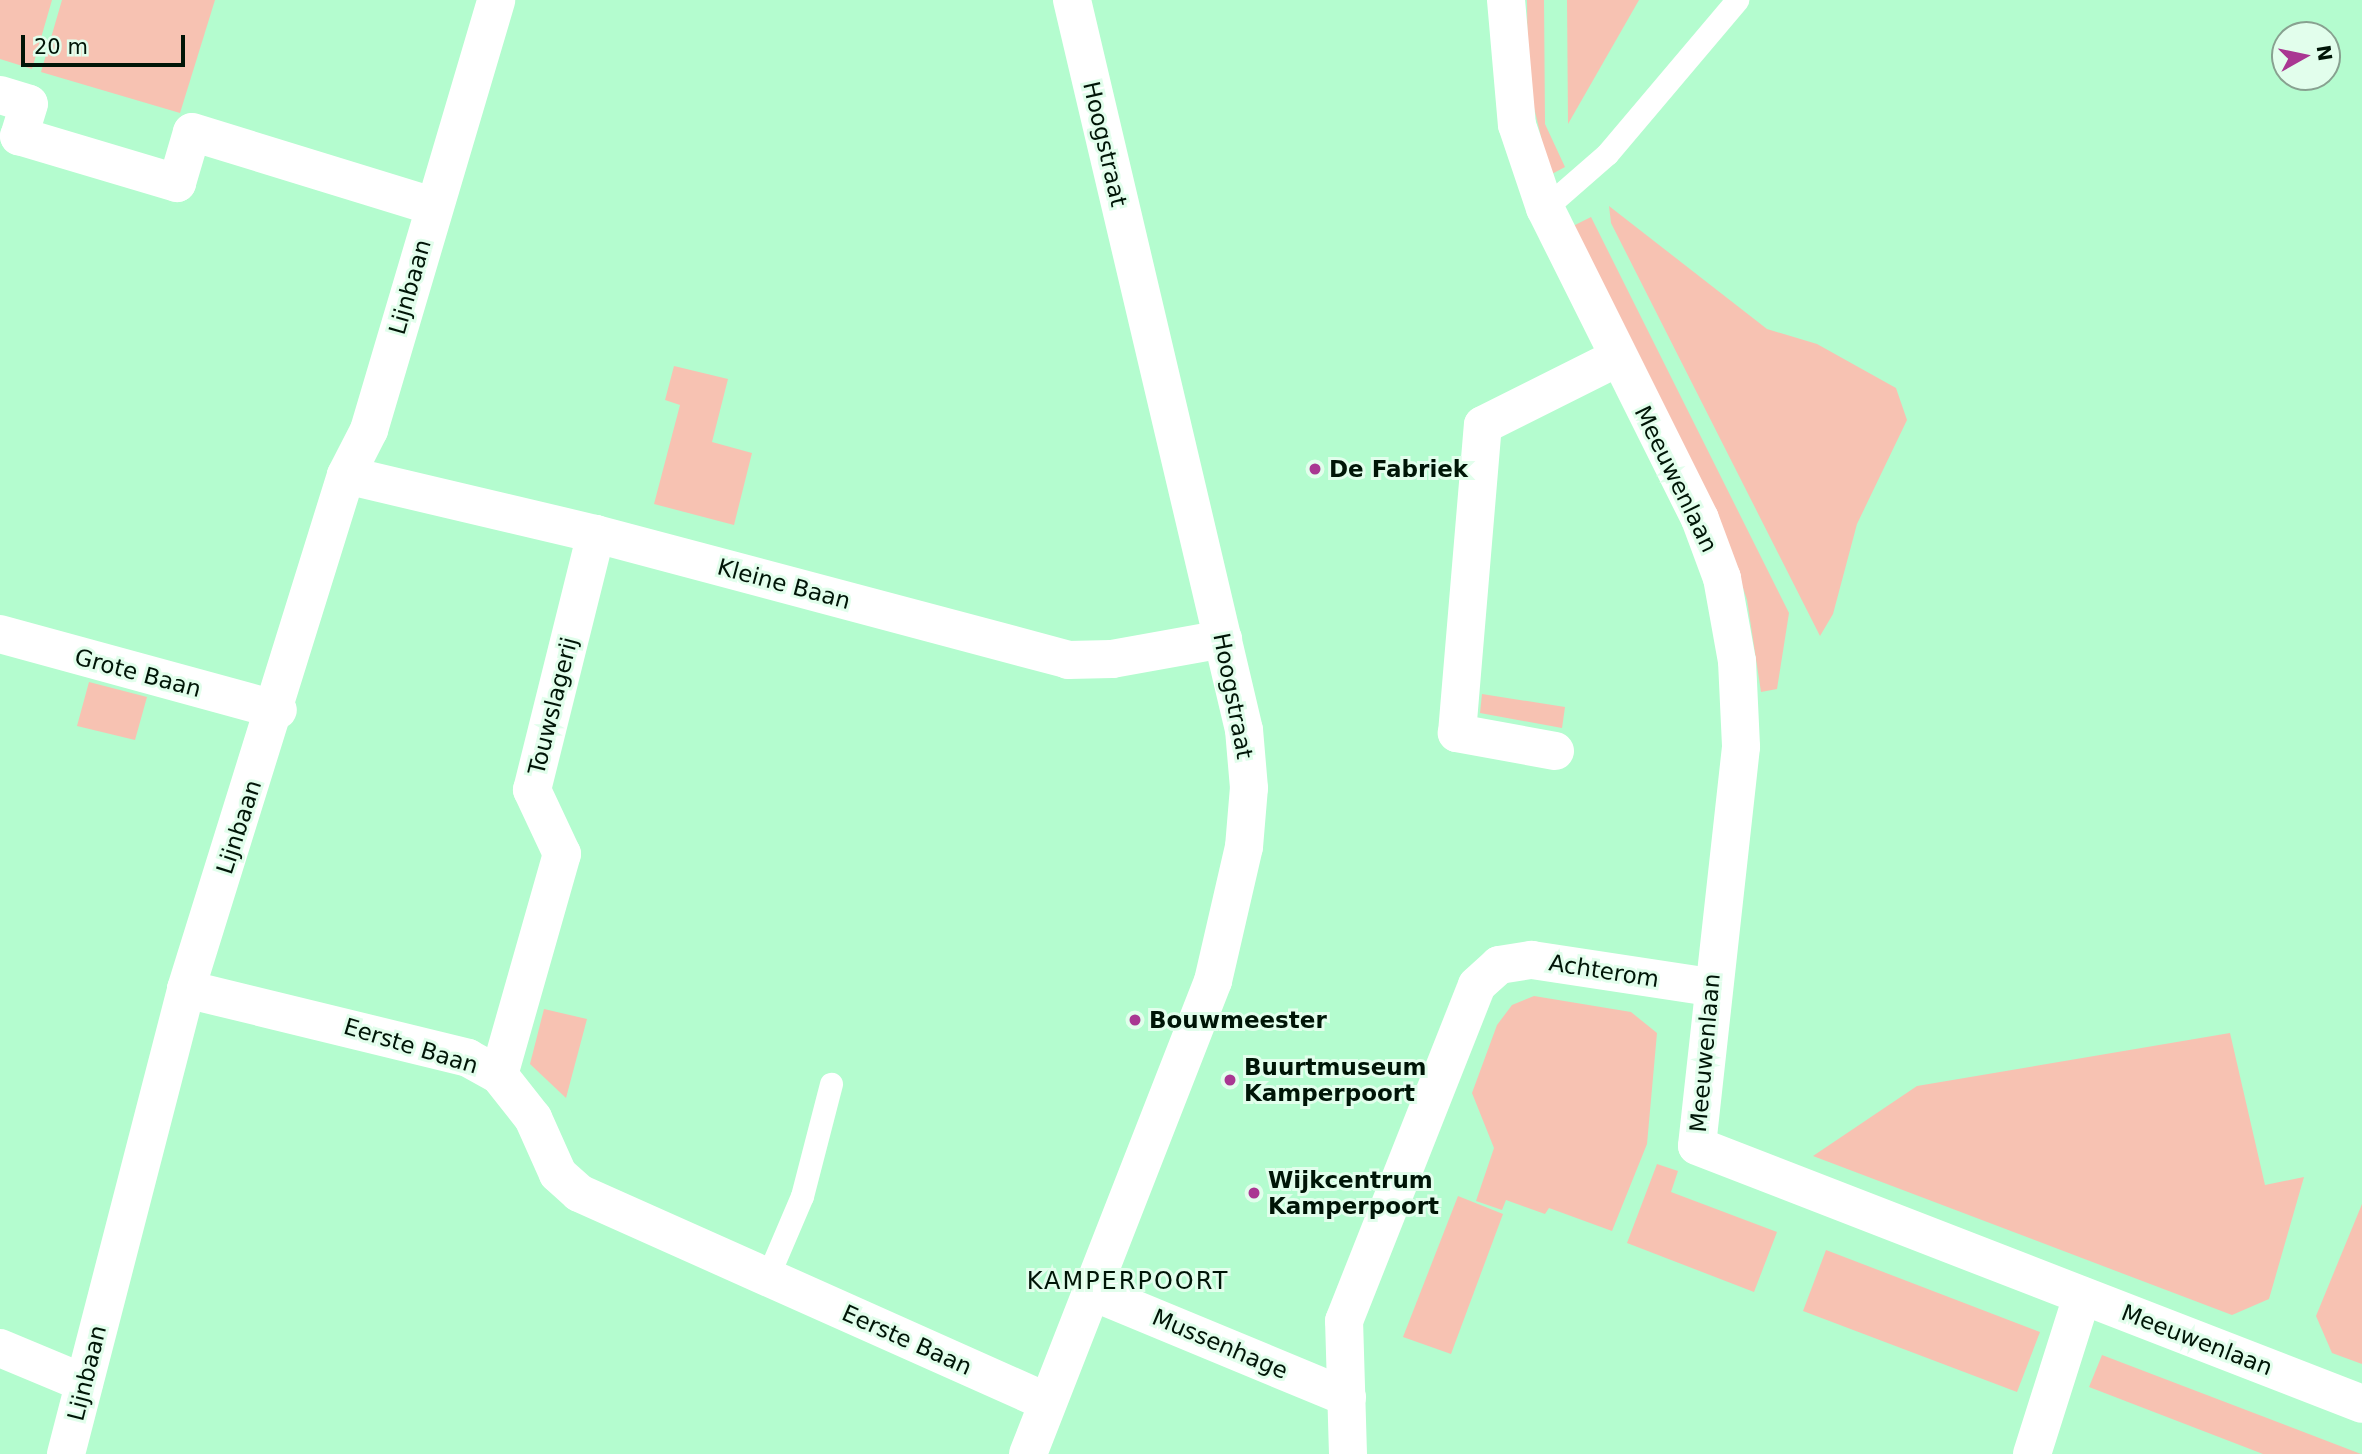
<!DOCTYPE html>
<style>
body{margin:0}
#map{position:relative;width:2362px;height:1454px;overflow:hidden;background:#b4fccf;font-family:"DejaVu Sans",sans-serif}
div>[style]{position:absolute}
.green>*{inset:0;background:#f7c2b2}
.lane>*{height:23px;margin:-11.5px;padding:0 11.5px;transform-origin:11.5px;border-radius:11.5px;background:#fff}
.street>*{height:38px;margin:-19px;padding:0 19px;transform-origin:19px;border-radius:19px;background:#fff}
.dots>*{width:19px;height:19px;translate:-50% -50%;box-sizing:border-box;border:4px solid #e2feec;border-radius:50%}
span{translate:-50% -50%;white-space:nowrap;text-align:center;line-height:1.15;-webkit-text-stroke:6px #e2feec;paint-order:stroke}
.street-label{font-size:23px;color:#001507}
.poi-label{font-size:23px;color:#001507;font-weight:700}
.left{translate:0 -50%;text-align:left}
.neighbourhood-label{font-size:24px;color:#001507;letter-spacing:2px}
.north{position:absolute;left:2271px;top:21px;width:70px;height:70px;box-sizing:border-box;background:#e2feec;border:2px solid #88a190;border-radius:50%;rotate:81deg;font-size:19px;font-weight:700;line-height:28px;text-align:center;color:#001507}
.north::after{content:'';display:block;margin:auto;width:24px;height:32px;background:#a93792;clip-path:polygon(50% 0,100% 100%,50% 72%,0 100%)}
.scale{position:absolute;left:21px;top:35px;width:164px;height:32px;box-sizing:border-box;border:4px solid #001507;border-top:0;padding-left:9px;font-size:21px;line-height:24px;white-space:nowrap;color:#001507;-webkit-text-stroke:5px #e2feec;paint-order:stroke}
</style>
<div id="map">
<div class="green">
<i style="clip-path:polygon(0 0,52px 0,32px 69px,0 59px)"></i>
<i style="clip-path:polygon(62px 0,215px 0,180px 113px,41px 72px)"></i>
<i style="clip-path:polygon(1527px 0,1544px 0,1545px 124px,1565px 167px,1550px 175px,1528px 82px)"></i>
<i style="clip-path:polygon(1567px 0,1639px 0,1568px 124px)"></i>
<i style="clip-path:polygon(1609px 206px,1767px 329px,1817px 344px,1896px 388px,1907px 420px,1857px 524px,1833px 614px,1820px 636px,1611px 223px)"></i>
<i style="clip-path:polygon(1591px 217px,1789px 613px,1777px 689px,1761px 692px,1747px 600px,1731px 551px,1571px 227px)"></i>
<i style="clip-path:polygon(674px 366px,728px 379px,712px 442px,752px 453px,734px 525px,654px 504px,680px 405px,665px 400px)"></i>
<i style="clip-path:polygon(89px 682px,147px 697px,135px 740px,77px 726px)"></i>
<i style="clip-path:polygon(1482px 694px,1565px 707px,1562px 728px,1480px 713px)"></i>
<i style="clip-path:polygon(1534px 996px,1631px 1012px,1657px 1033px,1647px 1144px,1612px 1231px,1549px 1208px,1545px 1214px,1506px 1200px,1502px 1210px,1476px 1201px,1494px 1148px,1472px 1093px,1497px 1025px,1512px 1005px)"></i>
<i style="clip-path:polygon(544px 1009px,587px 1019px,566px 1098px,530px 1064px)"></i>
<i style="clip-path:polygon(2230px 1033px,2265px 1185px,2304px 1177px,2269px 1299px,2232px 1315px,1813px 1156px,1917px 1086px)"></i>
<i style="clip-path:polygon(1657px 1164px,1678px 1171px,1671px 1192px,1777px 1232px,1754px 1292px,1627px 1243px)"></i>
<i style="clip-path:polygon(1458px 1196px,1503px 1214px,1451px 1354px,1403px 1337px)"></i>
<i style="clip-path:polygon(2362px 1204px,2362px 1364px,2332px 1353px,2316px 1316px)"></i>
<i style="clip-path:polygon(1826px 1250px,2040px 1332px,2017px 1392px,1803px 1311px)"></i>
<i style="clip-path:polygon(2102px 1355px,2361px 1454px,2263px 1454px,2089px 1387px)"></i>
</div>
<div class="lane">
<i style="left:1545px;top:208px;width:82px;rotate:-41.1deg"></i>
<i style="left:1607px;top:154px;width:202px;rotate:-49.8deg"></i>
<i style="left:767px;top:1278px;width:89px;rotate:-66.9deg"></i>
<i style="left:802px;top:1196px;width:116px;rotate:-75.5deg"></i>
</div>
<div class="street">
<i style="left:1506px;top:0;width:125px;rotate:85deg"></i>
<i style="left:1517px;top:125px;width:88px;rotate:71.4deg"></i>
<i style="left:1545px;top:208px;width:347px;rotate:63.5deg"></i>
<i style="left:1700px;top:519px;width:63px;rotate:69.6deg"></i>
<i style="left:1722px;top:578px;width:84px;rotate:79.8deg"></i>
<i style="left:1737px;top:661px;width:86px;rotate:87.3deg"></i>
<i style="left:1741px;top:747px;width:401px;rotate:96.3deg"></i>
<i style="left:1697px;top:1146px;width:713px;rotate:21.2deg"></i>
<i style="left:0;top:95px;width:30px;rotate:17deg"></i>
<i style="left:29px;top:104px;width:34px;rotate:107deg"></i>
<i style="left:19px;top:136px;width:165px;rotate:16.6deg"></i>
<i style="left:177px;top:183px;width:53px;rotate:-73.6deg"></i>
<i style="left:192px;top:132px;width:252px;rotate:17.1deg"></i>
<i style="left:346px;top:475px;width:257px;rotate:13.3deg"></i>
<i style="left:596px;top:534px;width:489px;rotate:14.9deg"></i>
<i style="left:1068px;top:660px;width:44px;rotate:-1.3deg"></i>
<i style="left:1112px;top:659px;width:113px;rotate:-10.2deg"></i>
<i style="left:0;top:634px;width:288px;rotate:15.3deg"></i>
<i style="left:1555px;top:751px;width:100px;rotate:-169.6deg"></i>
<i style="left:1457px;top:733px;width:309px;rotate:-85.2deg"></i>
<i style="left:1483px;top:425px;width:148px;rotate:-26.6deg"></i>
<i style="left:186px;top:989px;width:290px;rotate:13.7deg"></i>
<i style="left:468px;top:1058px;width:35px;rotate:29deg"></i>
<i style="left:499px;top:1075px;width:55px;rotate:51.7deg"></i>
<i style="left:533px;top:1118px;width:61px;rotate:65.9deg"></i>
<i style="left:558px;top:1174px;width:28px;rotate:42deg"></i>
<i style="left:579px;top:1193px;width:513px;rotate:24.06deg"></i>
<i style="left:499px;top:1075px;width:230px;rotate:-74.1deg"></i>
<i style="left:562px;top:854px;width:71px;rotate:-115.1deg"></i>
<i style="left:532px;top:790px;width:264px;rotate:-76deg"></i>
<i style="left:1093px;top:1292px;width:275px;rotate:22.5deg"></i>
<i style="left:0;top:1348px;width:91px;rotate:22.6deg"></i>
<i style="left:66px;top:1454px;width:480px;rotate:-75.5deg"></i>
<i style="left:186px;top:989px;width:538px;rotate:-72.71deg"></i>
<i style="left:346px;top:475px;width:51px;rotate:-62.9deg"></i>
<i style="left:369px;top:430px;width:448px;rotate:-73.5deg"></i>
<i style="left:1028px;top:1454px;width:508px;rotate:-68.64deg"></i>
<i style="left:1213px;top:981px;width:138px;rotate:-77deg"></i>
<i style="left:1244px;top:847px;width:59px;rotate:-85.2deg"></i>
<i style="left:1249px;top:788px;width:58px;rotate:-94.9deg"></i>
<i style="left:1244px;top:730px;width:750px;rotate:-103.26deg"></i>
<i style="left:1348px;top:1454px;width:133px;rotate:-91.7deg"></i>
<i style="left:1344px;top:1321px;width:361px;rotate:-68.4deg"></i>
<i style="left:1477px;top:985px;width:30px;rotate:-42deg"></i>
<i style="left:1499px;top:965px;width:33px;rotate:-9deg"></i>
<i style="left:1532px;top:960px;width:180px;rotate:8.6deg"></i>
<i style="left:2032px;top:1454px;width:166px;rotate:-72.4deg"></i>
</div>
<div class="dots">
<i style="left:1315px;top:469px;background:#a93792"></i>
<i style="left:1135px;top:1020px;background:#a93792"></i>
<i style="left:1230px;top:1080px;background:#a93792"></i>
<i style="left:1254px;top:1193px;background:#a93792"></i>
</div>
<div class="street-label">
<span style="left:1105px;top:144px;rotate:77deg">Hoogstraat</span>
<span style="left:410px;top:287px;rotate:-74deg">Lijnbaan</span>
<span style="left:1676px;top:479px;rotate:64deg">Meeuwenlaan</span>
<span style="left:784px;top:584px;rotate:15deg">Kleine Baan</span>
<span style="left:138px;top:673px;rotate:15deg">Grote Baan</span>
<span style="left:1233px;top:696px;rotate:79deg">Hoogstraat</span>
<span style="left:553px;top:706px;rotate:-76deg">Touwslagerij</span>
<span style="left:239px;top:827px;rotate:-72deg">Lijnbaan</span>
<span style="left:1604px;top:971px;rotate:9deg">Achterom</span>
<span style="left:411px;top:1046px;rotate:17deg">Eerste Baan</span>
<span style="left:1705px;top:1053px;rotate:-85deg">Meeuwenlaan</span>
<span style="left:907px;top:1340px;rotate:24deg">Eerste Baan</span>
<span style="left:2197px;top:1340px;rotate:21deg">Meeuwenlaan</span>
<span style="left:1220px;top:1344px;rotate:23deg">Mussenhage</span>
<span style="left:87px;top:1373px;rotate:-76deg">Lijnbaan</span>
</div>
<div class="poi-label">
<span class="left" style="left:1329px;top:469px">De Fabriek</span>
<span class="left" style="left:1149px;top:1020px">Bouwmeester</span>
<span class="left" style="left:1244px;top:1080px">Buurtmuseum<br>Kamperpoort</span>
<span class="left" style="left:1268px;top:1193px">Wijkcentrum<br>Kamperpoort</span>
</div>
<div class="neighbourhood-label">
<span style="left:1128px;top:1282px">KAMPERPOORT</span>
</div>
<div class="north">N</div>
<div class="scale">20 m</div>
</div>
